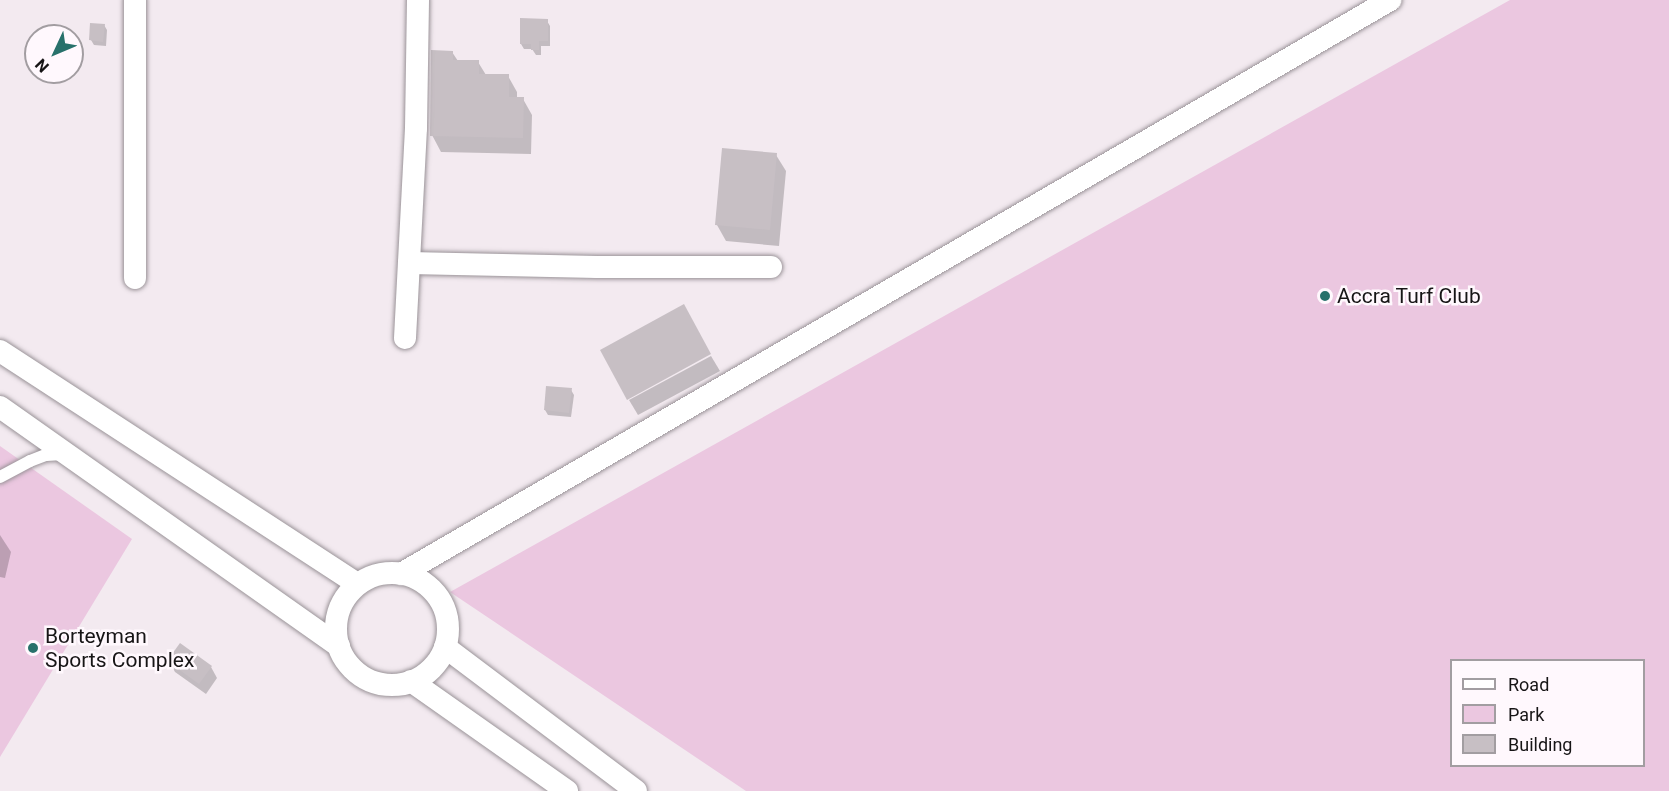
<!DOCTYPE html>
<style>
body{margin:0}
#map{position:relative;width:1669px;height:791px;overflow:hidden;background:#f3eaf0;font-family:Roboto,sans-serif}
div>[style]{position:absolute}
.green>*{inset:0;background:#ebc7e0}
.shadow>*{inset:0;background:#0003}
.building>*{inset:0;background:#c7bfc4}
.roads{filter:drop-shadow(0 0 2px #9a9398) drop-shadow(0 0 2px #9a9398)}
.lane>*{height:12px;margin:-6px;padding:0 6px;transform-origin:6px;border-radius:6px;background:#fff}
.street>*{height:22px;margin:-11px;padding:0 11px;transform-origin:11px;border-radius:11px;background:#fff}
.street>.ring{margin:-11px;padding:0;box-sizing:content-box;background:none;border:22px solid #fff;border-radius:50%}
.dots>*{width:16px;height:16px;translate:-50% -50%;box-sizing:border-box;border:3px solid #fff8fd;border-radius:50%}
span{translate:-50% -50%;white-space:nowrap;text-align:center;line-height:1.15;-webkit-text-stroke:5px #fff8fd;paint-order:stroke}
.poi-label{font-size:21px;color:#171516}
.left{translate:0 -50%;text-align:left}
.legend{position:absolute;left:1450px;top:659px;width:195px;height:108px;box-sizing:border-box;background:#fff8fd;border:2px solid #a29da1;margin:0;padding:8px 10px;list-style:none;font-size:18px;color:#171516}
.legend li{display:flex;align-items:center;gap:12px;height:30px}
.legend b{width:30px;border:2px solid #a29da1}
.north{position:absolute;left:24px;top:24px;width:60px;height:60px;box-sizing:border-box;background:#fff8fd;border:2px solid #a29da1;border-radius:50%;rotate:226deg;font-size:16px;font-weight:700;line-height:24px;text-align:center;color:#171516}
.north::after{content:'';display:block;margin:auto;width:21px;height:27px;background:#28716b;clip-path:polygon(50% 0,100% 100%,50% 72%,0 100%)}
</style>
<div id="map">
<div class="green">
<i style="clip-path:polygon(evenodd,1510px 0,1669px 0,1669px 791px,746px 791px,450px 592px,1510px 0,1644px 660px,1644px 766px,1452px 766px,1452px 660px,1644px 660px)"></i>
<i style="clip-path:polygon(0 446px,132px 539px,0 757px)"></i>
</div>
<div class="shadow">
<i style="clip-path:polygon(547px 21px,550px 26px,550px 46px,541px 46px,541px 55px,536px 55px,532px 49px,524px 49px,521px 44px)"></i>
<i style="clip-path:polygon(104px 25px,107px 30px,106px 46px,94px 45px,91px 40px)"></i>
<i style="clip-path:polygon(452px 52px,458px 61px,478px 62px,486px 75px,508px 76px,517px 92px,517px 99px,523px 99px,532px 115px,531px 154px,441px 152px,432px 135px)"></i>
<i style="clip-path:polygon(776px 155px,786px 171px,779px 246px,726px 241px,717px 225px)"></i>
<i style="clip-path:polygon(711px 356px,720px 371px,638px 415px,629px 400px)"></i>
<i style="clip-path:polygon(571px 390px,574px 395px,571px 417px,548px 415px,545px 410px)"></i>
<i style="clip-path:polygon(0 535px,11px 552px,5px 578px,0 577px)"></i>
<i style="clip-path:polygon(169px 661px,211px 667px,217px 678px,206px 694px,175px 672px)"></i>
</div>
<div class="building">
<i style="clip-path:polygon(520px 18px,548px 19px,548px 41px,539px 41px,539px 50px,531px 50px,531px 44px,520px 44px)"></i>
<i style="clip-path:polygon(90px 23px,105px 24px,103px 42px,89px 40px)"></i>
<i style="clip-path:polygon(431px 50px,453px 51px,453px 60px,479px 60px,479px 74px,509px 74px,509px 97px,524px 97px,523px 138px,430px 136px)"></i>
<i style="clip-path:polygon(722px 148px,777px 153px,770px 230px,715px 225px)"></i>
<i style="clip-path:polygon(684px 304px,711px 354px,627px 400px,600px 350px)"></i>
<i style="clip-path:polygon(546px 386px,572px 388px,569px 413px,544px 410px)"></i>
<i style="clip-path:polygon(180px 643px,212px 666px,199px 684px,167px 661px)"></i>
</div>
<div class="roads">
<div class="lane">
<i style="left:0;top:477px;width:34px;rotate:-28deg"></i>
<i style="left:30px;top:461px;width:17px;rotate:-21deg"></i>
<i style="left:46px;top:455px;width:17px;rotate:-3deg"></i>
</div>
<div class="street">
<i style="left:135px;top:0;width:278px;rotate:90deg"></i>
<i style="left:409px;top:263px;width:188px;rotate:1.2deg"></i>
<i style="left:597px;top:267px;width:174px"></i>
<i style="left:405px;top:338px;width:210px;rotate:-87deg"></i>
<i style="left:416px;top:128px;width:128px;rotate:-89.1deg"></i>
<i style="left:0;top:351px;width:426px;rotate:33.1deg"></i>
<i style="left:0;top:407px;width:415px;rotate:35.2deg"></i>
<i class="ring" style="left:336px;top:573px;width:90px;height:90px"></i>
<i style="left:401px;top:574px;width:1144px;rotate:-30.13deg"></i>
<i style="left:445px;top:647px;width:239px;rotate:37deg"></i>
<i style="left:411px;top:681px;width:191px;rotate:35.2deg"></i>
</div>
</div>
<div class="dots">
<i style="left:1325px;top:296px;background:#28716b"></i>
<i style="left:33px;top:648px;background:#28716b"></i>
</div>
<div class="poi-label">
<span class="left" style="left:1337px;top:296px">Accra Turf Club</span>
<span class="left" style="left:45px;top:648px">Borteyman<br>Sports Complex</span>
</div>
<ul class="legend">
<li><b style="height:8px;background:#fff"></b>Road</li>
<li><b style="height:16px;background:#ebc7e0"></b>Park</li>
<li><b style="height:16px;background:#c7bfc4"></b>Building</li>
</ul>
<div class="north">N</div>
</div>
